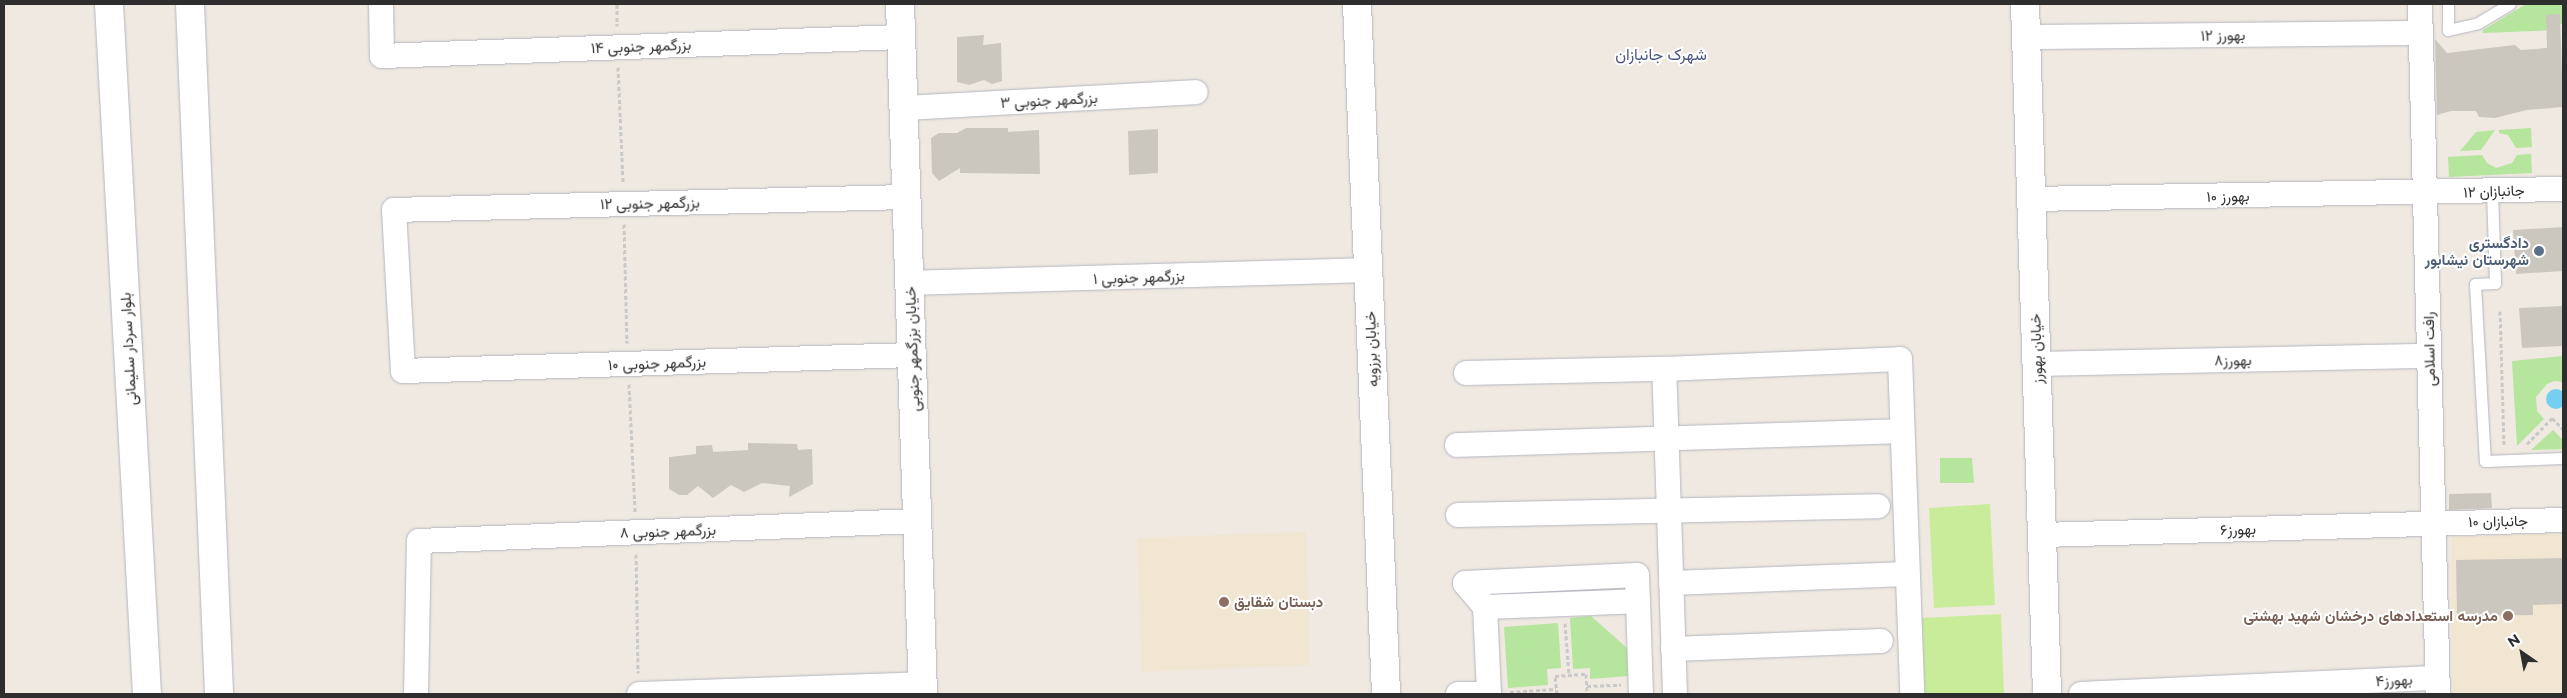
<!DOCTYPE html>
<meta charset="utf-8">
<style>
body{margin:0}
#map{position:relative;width:2567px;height:698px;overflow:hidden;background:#efe9e1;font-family:Montserrat,Vazirmatn,sans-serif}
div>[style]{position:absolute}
.education>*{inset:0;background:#f0e6d1}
.green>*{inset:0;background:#b6e59e}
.pitch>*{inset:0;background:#c9ec9a}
.water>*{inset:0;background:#75cff0}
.round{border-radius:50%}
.building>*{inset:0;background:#cbc7bf}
.path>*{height:3px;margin-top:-1.5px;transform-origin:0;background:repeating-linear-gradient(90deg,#c9c9c9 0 4px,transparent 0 6.5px)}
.roads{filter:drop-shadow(0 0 1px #b4b7c1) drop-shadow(0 0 1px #b4b7c1)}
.lane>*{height:11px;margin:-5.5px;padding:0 5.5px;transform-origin:5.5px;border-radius:5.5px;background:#fff}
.street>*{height:24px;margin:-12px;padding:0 12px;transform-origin:12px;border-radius:12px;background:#fff}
.secondary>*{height:28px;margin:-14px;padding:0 14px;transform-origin:14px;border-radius:14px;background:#fff}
.dots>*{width:14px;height:14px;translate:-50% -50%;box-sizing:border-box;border:2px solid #fff;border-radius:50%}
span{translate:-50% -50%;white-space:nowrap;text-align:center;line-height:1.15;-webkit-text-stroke:4px #fff;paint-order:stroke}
.street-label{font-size:15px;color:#2e2e2e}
.service-label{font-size:15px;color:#4e5e75;font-weight:700}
.right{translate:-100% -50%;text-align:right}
.education-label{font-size:15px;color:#785e54;font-weight:700}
.left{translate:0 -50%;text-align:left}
.neighbourhood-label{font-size:16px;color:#4d5680}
.frame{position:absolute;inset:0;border:5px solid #2e2e2e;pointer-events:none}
.north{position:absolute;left:2497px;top:628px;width:50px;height:50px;-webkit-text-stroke:4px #fff;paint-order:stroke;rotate:327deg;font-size:14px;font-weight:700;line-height:20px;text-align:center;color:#2e2e2e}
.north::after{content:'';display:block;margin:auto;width:18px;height:22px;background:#2e2e2e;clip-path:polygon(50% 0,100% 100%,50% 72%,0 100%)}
</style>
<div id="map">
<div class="education">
<i style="clip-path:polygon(1306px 532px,1310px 665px,1142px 672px,1137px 538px)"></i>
<i style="clip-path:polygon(2563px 533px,2563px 694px,2453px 694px,2451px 537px)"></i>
</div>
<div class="green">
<i style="clip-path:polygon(2526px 4px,2563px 4px,2563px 24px,2559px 24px,2559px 30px,2483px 33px,2483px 30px)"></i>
<i style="clip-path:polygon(2531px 128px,2532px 147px,2516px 148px,2508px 135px,2499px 133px,2499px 130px)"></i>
<i style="clip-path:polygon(2495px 130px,2481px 150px,2460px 151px,2476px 132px)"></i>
<i style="clip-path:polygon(2531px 154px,2532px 173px,2449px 177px,2448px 157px,2482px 155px,2487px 163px,2496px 168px,2512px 163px,2517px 155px)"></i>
<i style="clip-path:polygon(2563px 356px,2563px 382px,2554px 381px,2547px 384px,2536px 397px,2537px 411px,2544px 419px,2517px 446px,2512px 361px)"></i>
<i style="clip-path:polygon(2553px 430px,2563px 440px,2563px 449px,2531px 450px)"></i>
<i style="clip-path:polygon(1940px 458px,1972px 458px,1974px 483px,1940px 483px)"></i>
<i style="clip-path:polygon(1591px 616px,1627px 648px,1628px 676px,1590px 679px,1590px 668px,1573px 669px,1570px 618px)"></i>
<i style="clip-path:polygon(1558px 623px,1561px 668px,1547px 669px,1548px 685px,1508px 688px,1504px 627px)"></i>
</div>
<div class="pitch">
<i style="clip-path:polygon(1990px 504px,1995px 605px,1934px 608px,1929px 508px)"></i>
<i style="clip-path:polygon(2001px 614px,2004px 694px,1925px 694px,1922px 618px)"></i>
</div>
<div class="water">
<i class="round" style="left:2546px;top:389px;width:20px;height:20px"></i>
</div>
<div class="building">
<i style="clip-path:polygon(2560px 14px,2563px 107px,2527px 110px,2495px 118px,2479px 117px,2476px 111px,2451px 111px,2437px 115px,2435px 39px,2447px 53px,2515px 45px,2521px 50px,2547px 48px,2546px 15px)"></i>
<i style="clip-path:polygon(984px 35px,983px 45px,1001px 43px,1002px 81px,992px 84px,984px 80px,969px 85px,957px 82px,957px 37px)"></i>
<i style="clip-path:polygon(966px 128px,1008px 128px,1008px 132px,1039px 130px,1040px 174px,960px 173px,960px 168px,939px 181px,932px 173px,931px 138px,939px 133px,957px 133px)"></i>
<i style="clip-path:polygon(1158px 129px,1158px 173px,1129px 175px,1128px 131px)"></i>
<i style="clip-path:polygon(2563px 227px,2563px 271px,2516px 274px,2513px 230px)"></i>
<i style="clip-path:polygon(2563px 306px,2563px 346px,2522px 348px,2519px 308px)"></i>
<i style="clip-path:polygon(748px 443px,797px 444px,798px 450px,812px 449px,813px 484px,789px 497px,790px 486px,762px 483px,744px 492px,731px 485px,713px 498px,698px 486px,687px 495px,679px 495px,669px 489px,669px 457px,696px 454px,696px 446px,712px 445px,713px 452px,748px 450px)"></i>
<i style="clip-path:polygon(2491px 493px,2492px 508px,2449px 510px,2449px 494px)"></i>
<i style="clip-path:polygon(2563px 558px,2563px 604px,2533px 605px,2533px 615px,2457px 616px,2456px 560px)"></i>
</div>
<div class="path">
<i style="left:617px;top:4px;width:22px;rotate:90deg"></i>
<i style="left:618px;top:67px;width:116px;rotate:87.5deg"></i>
<i style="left:624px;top:224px;width:119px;rotate:88.6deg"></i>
<i style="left:2500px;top:311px;width:136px;rotate:88.3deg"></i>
<i style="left:629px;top:384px;width:129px;rotate:87.3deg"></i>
<i style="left:2527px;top:444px;width:36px;rotate:-46deg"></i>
<i style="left:2552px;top:418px;width:16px;rotate:45deg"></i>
<i style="left:636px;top:554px;width:119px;rotate:89deg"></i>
<i style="left:1565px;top:623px;width:52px;rotate:85.6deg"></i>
<i style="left:1587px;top:686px;width:34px;rotate:-2deg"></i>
<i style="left:1510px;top:692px;width:46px;rotate:-3.7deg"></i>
<i style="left:1557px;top:694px;width:18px;rotate:-96deg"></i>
<i style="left:1555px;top:676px;width:31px;rotate:-4deg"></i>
<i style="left:1586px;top:674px;width:20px;rotate:87deg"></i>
</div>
<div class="roads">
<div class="lane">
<i style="left:2448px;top:4px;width:26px;rotate:90deg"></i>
<i style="left:2448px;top:30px;width:31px;rotate:-13deg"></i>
<i style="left:2478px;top:23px;width:37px;rotate:-31deg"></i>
<i style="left:2492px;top:191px;width:92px;rotate:88.1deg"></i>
<i style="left:2495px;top:283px;width:20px;rotate:177deg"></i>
<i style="left:2475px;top:284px;width:177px;rotate:86.8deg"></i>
<i style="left:2485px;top:461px;width:78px;rotate:-2.2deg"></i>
</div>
<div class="street">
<i style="left:381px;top:4px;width:52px;rotate:88.9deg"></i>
<i style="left:382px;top:56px;width:519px;rotate:-2.1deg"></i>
<i style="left:2420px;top:4px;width:690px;rotate:88.51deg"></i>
<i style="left:2026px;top:37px;width:394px;rotate:-0.6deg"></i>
<i style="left:903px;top:108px;width:293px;rotate:-3.1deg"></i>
<i style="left:906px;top:197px;width:512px;rotate:178.55deg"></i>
<i style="left:394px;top:210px;width:161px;rotate:86.8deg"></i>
<i style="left:403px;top:371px;width:509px;rotate:-1.8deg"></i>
<i style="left:2032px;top:199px;width:531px;rotate:-1.08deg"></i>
<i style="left:909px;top:283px;width:459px;rotate:-1.6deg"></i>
<i style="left:2037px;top:364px;width:392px;rotate:-1.2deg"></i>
<i style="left:1466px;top:373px;width:198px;rotate:-1.2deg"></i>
<i style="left:1457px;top:445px;width:445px;rotate:-1.8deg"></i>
<i style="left:1458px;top:515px;width:420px;rotate:-1.2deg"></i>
<i style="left:2042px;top:535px;width:521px;rotate:-1.65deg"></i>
<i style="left:1671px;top:583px;width:236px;rotate:-2.2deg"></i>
<i style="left:1485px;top:607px;width:31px;rotate:-130deg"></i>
<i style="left:1465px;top:583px;width:172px;rotate:-2.7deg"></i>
<i style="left:1637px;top:575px;width:26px;rotate:88deg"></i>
<i style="left:1673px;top:649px;width:208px;rotate:-2.2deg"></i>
<i style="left:416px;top:694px;width:153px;rotate:-88.9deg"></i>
<i style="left:419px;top:541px;width:498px;rotate:-2.3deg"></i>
<i style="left:639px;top:694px;width:284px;rotate:-2deg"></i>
<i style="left:1458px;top:694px;width:31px"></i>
<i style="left:1489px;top:694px;width:87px;rotate:-92.6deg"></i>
<i style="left:1485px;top:607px;width:153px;rotate:-2.2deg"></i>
<i style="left:1638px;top:601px;width:93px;rotate:88.2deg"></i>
<i style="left:1675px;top:694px;width:325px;rotate:-91.9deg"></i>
<i style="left:1664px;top:369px;width:236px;rotate:-2.4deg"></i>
<i style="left:1900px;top:359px;width:335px;rotate:87.9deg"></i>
<i style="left:2081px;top:694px;width:356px;rotate:-2.6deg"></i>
</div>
<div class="secondary">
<i style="left:109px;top:4px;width:691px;rotate:86.85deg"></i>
<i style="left:190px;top:4px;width:691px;rotate:87.59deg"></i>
<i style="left:900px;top:4px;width:690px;rotate:88.09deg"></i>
<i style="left:1357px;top:4px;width:691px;rotate:87.59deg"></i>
<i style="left:2025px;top:4px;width:690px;rotate:88.17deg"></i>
</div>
</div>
<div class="dots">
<i style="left:2539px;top:251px;background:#5c6f8a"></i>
<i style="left:1224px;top:602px;background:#8d6e63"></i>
<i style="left:2508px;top:616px;background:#8d6e63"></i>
</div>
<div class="street-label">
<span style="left:2223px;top:35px;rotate:-1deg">بهورز ۱۲</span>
<span style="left:641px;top:46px;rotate:-2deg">بزرگمهر جنوبی ۱۴</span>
<span style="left:1049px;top:100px;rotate:-3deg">بزرگمهر جنوبی ۳</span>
<span style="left:2494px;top:191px;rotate:-2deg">جانبازان ۱۲</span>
<span style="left:2228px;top:196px;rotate:-1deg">بهورز ۱۰</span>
<span style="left:650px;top:203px;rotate:-1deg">بزرگمهر جنوبی ۱۲</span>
<span style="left:1139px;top:277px;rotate:-2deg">بزرگمهر جنوبی ۱</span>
<span style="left:128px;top:349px;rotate:-93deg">بلوار سردار سلیمانی</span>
<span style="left:912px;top:349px;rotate:-92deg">خیابان بزرگمهر جنوبی</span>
<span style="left:1371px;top:349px;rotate:-92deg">خیابان برزویه</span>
<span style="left:2036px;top:349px;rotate:-92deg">خیابان بهورز</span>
<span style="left:2429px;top:349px;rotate:-91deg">رافت اسلامی</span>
<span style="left:2233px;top:360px;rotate:-1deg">بهورز۸</span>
<span style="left:657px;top:363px;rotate:-2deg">بزرگمهر جنوبی ۱۰</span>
<span style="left:2498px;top:521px;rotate:-1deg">جانبازان ۱۰</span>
<span style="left:2238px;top:529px;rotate:-2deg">بهورز۶</span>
<span style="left:668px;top:531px;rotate:-2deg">بزرگمهر جنوبی ۸</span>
<span style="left:2394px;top:680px;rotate:-3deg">بهورز۴</span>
</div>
<div class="service-label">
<span class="right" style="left:2529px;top:251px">دادگستری<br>شهرستان نیشابور</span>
</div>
<div class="education-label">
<span class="left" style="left:1234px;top:602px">دبستان شقایق</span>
<span class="right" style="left:2498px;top:616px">مدرسه استعدادهای درخشان شهید بهشتی</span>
</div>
<div class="neighbourhood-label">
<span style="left:1661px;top:55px">شهرک جانبازان</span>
</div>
<div class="frame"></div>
<div class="north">N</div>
</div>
